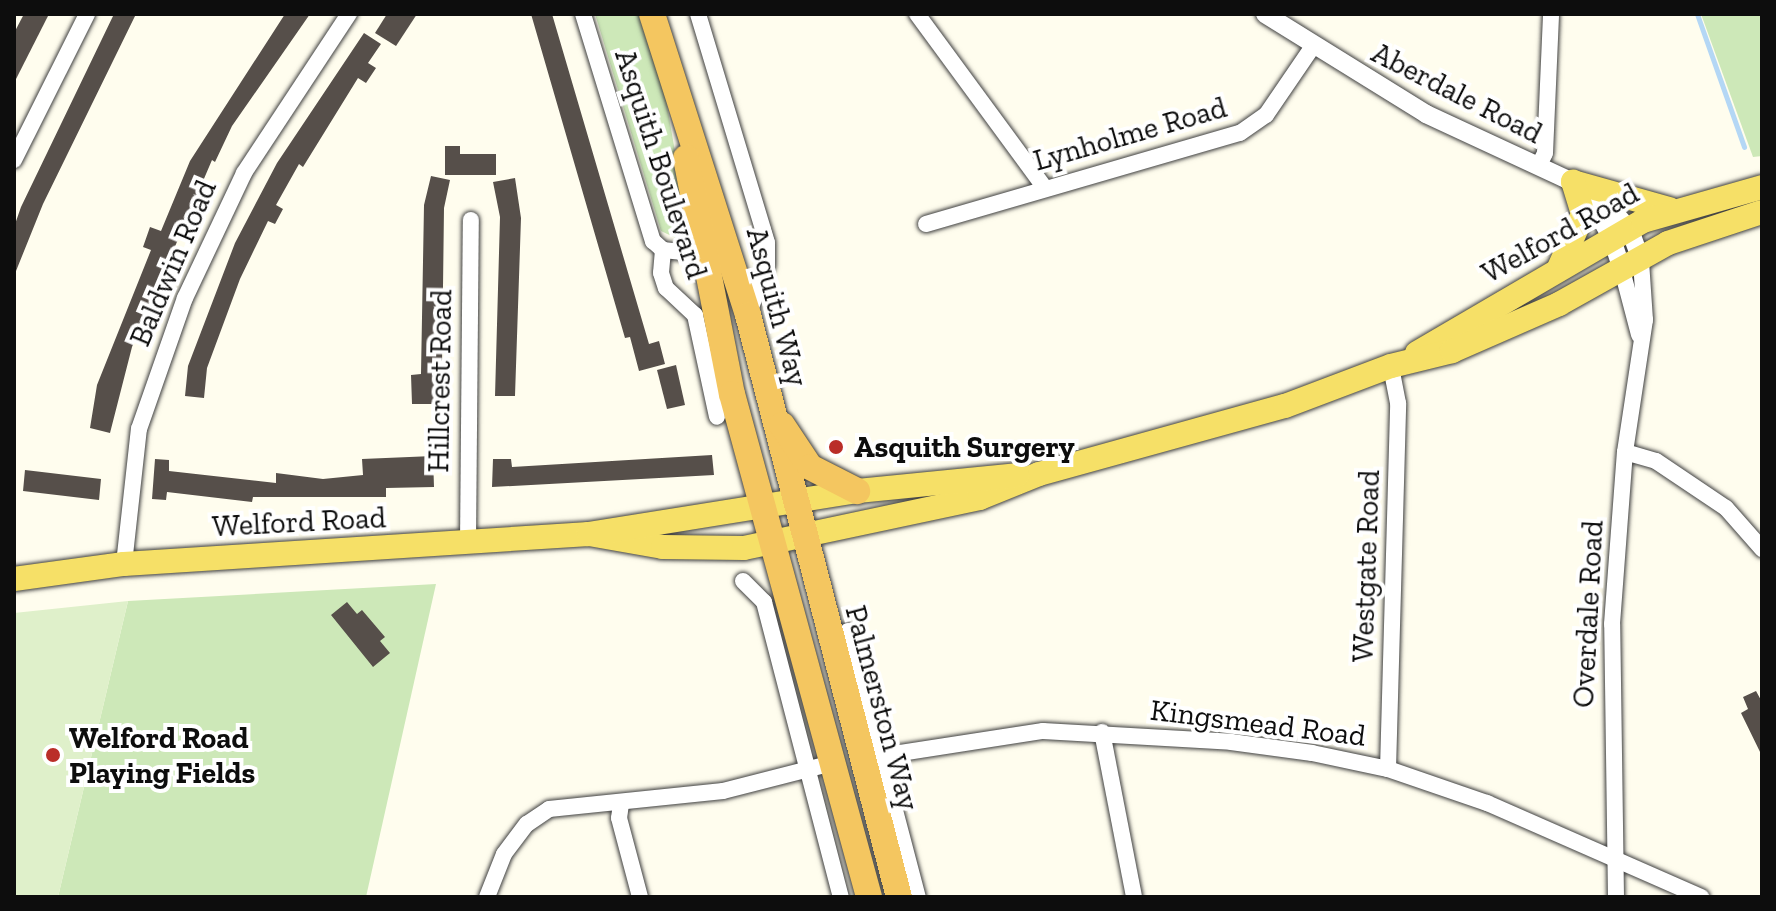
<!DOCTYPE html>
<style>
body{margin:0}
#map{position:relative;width:1776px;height:911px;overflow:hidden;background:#fffdee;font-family:"Zilla Slab",serif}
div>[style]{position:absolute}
.green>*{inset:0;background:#cde8b8}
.pitch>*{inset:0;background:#dff0ca}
.stream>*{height:5px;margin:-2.5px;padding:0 2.5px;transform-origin:2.5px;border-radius:2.5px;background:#b4d7f5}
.building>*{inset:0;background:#564f4a}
.roads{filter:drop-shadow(0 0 2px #404040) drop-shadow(0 0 2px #404040)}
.minor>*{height:16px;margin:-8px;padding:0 8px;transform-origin:8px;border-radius:8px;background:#fff}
.tertiary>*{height:18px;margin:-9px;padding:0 9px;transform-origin:9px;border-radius:9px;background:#fff}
.primary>*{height:24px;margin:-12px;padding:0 12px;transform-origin:12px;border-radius:12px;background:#f6e067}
.trunk>*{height:26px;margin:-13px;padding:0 13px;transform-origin:13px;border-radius:13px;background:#f4c660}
.dots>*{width:22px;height:22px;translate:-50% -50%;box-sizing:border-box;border:4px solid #fff;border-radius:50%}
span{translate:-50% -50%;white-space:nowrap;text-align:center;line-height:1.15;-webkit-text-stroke:8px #fff;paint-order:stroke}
.street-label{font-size:30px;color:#0d0d0d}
.poi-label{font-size:30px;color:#0d0d0d;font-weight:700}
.left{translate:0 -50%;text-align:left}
.frame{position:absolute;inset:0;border:16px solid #0d0d0d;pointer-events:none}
</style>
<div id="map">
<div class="green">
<i style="clip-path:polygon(595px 14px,638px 14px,666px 100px,689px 232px,684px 242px,661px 231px)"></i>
<i style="clip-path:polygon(1701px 14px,1762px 14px,1762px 156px,1753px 157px)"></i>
<i style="clip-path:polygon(436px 584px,366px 897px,58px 897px,128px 601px)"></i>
</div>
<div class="pitch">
<i style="clip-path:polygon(128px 601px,58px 897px,14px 897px,14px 613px)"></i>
</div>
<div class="stream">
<i style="left:1697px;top:14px;width:141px;rotate:70.5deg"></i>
</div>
<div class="building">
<i style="clip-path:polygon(24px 14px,49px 14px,14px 83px,14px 33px)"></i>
<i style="clip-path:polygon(114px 14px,136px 14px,43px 204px,14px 276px,14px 227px,21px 207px)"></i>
<i style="clip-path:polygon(285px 14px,310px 14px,232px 126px,215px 162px,212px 160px,132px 347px,110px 433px,90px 428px,97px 385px,151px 250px,143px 247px,150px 227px,161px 231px,190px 161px)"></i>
<i style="clip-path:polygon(387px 14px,417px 14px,396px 46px,375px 33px)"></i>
<i style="clip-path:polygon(531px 14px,552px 14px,649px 344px,659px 341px,665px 364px,639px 371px,630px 337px,625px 338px)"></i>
<i style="clip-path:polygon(364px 33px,381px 44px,368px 63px,376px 68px,366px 83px,358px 78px,303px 167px,299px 164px,276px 205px,283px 209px,275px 224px,268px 221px,240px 279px,207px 368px,204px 398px,185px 396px,188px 366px,235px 243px,277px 163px)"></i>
<i style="clip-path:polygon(445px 146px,460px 146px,460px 154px,496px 154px,496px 175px,445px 175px)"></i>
<i style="clip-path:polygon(431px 176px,450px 180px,444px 208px,442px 367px,436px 367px,437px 404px,412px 404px,411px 375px,421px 374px,424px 205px)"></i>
<i style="clip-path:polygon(515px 178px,521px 218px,515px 396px,495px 396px,500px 217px,493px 182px)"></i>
<i style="clip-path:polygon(676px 365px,685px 405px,667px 409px,657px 370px)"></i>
<i style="clip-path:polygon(712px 455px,714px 475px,492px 487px,493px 459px,511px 459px,512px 467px)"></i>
<i style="clip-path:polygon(433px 456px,434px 487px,386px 488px,386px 497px,253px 497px,252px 502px,167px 492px,166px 500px,152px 499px,155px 459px,169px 460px,169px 471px,276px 483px,276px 473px,323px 479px,363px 475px,362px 459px)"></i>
<i style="clip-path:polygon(25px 470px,101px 479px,99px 500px,23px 491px)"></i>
<i style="clip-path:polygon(347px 602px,357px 614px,362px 610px,385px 637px,380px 641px,390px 653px,373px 667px,331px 615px)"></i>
<i style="clip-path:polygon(1756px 691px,1762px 702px,1762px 756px,1741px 713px,1748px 709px,1743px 697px)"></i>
</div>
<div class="roads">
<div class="minor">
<i style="left:583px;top:14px;width:238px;rotate:72.9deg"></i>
<i style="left:653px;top:241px;width:13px;rotate:42deg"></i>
<i style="left:663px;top:250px;width:23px;rotate:95deg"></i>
<i style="left:661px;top:273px;width:16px;rotate:72deg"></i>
<i style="left:666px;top:288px;width:40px;rotate:43deg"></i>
<i style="left:695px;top:315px;width:104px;rotate:77.8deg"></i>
<i style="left:698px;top:14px;width:239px;rotate:73.2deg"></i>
<i style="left:767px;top:243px;width:22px;rotate:90deg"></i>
<i style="left:767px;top:265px;width:53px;rotate:110.8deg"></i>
<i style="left:917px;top:14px;width:216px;rotate:53.7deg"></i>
<i style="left:14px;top:160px;width:163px;rotate:-63.4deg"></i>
<i style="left:1539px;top:165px;width:13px;rotate:-63deg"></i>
<i style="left:1545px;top:153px;width:139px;rotate:-87.5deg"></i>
<i style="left:926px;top:224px;width:327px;rotate:-16.2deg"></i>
<i style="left:1240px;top:133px;width:32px;rotate:-35deg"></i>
<i style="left:1266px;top:115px;width:83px;rotate:-55.7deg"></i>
<i style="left:663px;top:250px;width:18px;rotate:6deg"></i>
<i style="left:681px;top:252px;width:23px;rotate:-34deg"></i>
<i style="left:1622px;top:270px;width:67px;rotate:75.3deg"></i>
<i style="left:1625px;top:452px;width:32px;rotate:16deg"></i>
<i style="left:1656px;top:461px;width:84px;rotate:33.9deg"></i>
<i style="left:1726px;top:508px;width:55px;rotate:48.7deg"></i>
<i style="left:468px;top:543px;width:323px;rotate:-89.5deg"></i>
<i style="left:124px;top:564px;width:136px;rotate:-83.7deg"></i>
<i style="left:139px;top:429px;width:139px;rotate:-70.7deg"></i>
<i style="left:185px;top:298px;width:138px;rotate:-64.7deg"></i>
<i style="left:244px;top:173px;width:191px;rotate:-56.6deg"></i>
<i style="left:743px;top:581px;width:30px;rotate:45deg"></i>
<i style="left:764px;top:602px;width:305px;rotate:75.4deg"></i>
<i style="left:848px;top:631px;width:275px;rotate:75.3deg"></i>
<i style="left:1102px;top:732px;width:168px;rotate:79deg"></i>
<i style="left:881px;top:756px;width:164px;rotate:-8.8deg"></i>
<i style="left:1043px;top:731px;width:188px;rotate:3.3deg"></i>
<i style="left:1231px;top:742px;width:82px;rotate:7.7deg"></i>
<i style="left:1312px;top:753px;width:78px;rotate:11.9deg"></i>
<i style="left:1388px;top:769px;width:105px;rotate:19deg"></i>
<i style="left:1487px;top:803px;width:234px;rotate:23.7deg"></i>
<i style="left:1388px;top:769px;width:366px;rotate:-88.4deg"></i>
<i style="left:1398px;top:403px;width:38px;rotate:-101deg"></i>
<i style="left:621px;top:804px;width:14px;rotate:98deg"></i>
<i style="left:619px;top:818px;width:82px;rotate:75.1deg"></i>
<i style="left:487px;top:897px;width:46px;rotate:-68.4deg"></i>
<i style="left:504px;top:854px;width:38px;rotate:-53deg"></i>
<i style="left:527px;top:824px;width:27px;rotate:-34deg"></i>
<i style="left:549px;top:809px;width:175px;rotate:-5.9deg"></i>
<i style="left:723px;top:791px;width:113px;rotate:-14.4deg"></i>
<i style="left:1616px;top:897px;width:273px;rotate:-90.8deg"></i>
<i style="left:1612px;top:624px;width:172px;rotate:-85.7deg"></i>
<i style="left:1625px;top:452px;width:134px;rotate:-81.4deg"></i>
<i style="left:1645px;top:320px;width:59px;rotate:-93.9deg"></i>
</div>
<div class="tertiary">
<i style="left:1265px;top:14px;width:190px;rotate:31.8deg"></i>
<i style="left:1426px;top:114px;width:190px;rotate:24.9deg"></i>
<i style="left:1598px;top:194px;width:48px;rotate:48.4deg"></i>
<i style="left:1630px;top:230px;width:33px;rotate:70deg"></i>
<i style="left:1586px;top:192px;width:54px;rotate:61deg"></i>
<i style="left:1612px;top:239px;width:33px;rotate:72deg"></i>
</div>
<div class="primary">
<i style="left:1573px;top:182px;width:100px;rotate:15.7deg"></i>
<i style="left:1559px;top:268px;width:59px;rotate:-66deg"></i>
<i style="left:1583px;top:214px;width:34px;rotate:-107deg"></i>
<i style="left:1417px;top:353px;width:262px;rotate:-30.3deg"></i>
<i style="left:1643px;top:221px;width:124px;rotate:-15.9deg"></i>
<i style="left:589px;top:534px;width:75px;rotate:10deg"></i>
<i style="left:663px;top:547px;width:81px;rotate:0.7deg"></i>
<i style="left:744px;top:548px;width:241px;rotate:-12deg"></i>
<i style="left:980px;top:498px;width:64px;rotate:-22.1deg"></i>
<i style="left:1039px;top:474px;width:255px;rotate:-15.5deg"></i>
<i style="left:1285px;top:406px;width:113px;rotate:-20.7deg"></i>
<i style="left:1391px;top:366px;width:63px;rotate:-13.8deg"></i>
<i style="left:1452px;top:351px;width:117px;rotate:-23.7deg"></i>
<i style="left:1559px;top:304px;width:125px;rotate:-29.2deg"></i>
<i style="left:1668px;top:243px;width:99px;rotate:-18.3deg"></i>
<i style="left:14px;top:579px;width:111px;rotate:-7.8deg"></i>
<i style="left:124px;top:564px;width:466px;rotate:-3.7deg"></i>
<i style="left:589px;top:534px;width:271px;rotate:-9.1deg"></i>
<i style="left:857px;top:491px;width:161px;rotate:-5.7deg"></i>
</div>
<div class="trunk">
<i style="left:652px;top:14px;width:316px;rotate:72.3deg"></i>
<i style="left:748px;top:315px;width:601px;rotate:75.46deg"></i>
<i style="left:686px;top:158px;width:240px;rotate:79deg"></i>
<i style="left:732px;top:394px;width:521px;rotate:74.76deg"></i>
<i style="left:782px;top:425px;width:50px;rotate:56.3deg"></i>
<i style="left:810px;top:467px;width:53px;rotate:27.1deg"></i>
</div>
</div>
<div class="dots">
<i style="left:836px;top:447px;background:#ba2e28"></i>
<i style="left:53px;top:755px;background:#ba2e28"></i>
</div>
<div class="street-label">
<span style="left:1457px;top:93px;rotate:27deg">Aberdale Road</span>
<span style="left:1130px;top:134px;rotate:-16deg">Lynholme Road</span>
<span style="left:661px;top:164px;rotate:72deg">Asquith Boulevard</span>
<span style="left:1560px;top:233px;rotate:-29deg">Welford Road</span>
<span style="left:173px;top:263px;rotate:-67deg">Baldwin Road</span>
<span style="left:777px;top:307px;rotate:75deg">Asquith Way</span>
<span style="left:440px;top:381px;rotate:-89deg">Hillcrest Road</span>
<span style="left:299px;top:522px;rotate:-3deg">Welford Road</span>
<span style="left:1366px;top:566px;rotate:-88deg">Westgate Road</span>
<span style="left:1588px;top:614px;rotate:-87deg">Overdale Road</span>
<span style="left:882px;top:708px;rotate:75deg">Palmerston Way</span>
<span style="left:1258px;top:723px;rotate:7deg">Kingsmead Road</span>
</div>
<div class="poi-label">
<span class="left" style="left:854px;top:447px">Asquith Surgery</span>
<span class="left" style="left:69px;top:755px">Welford Road<br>Playing Fields</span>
</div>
<div class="frame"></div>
</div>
